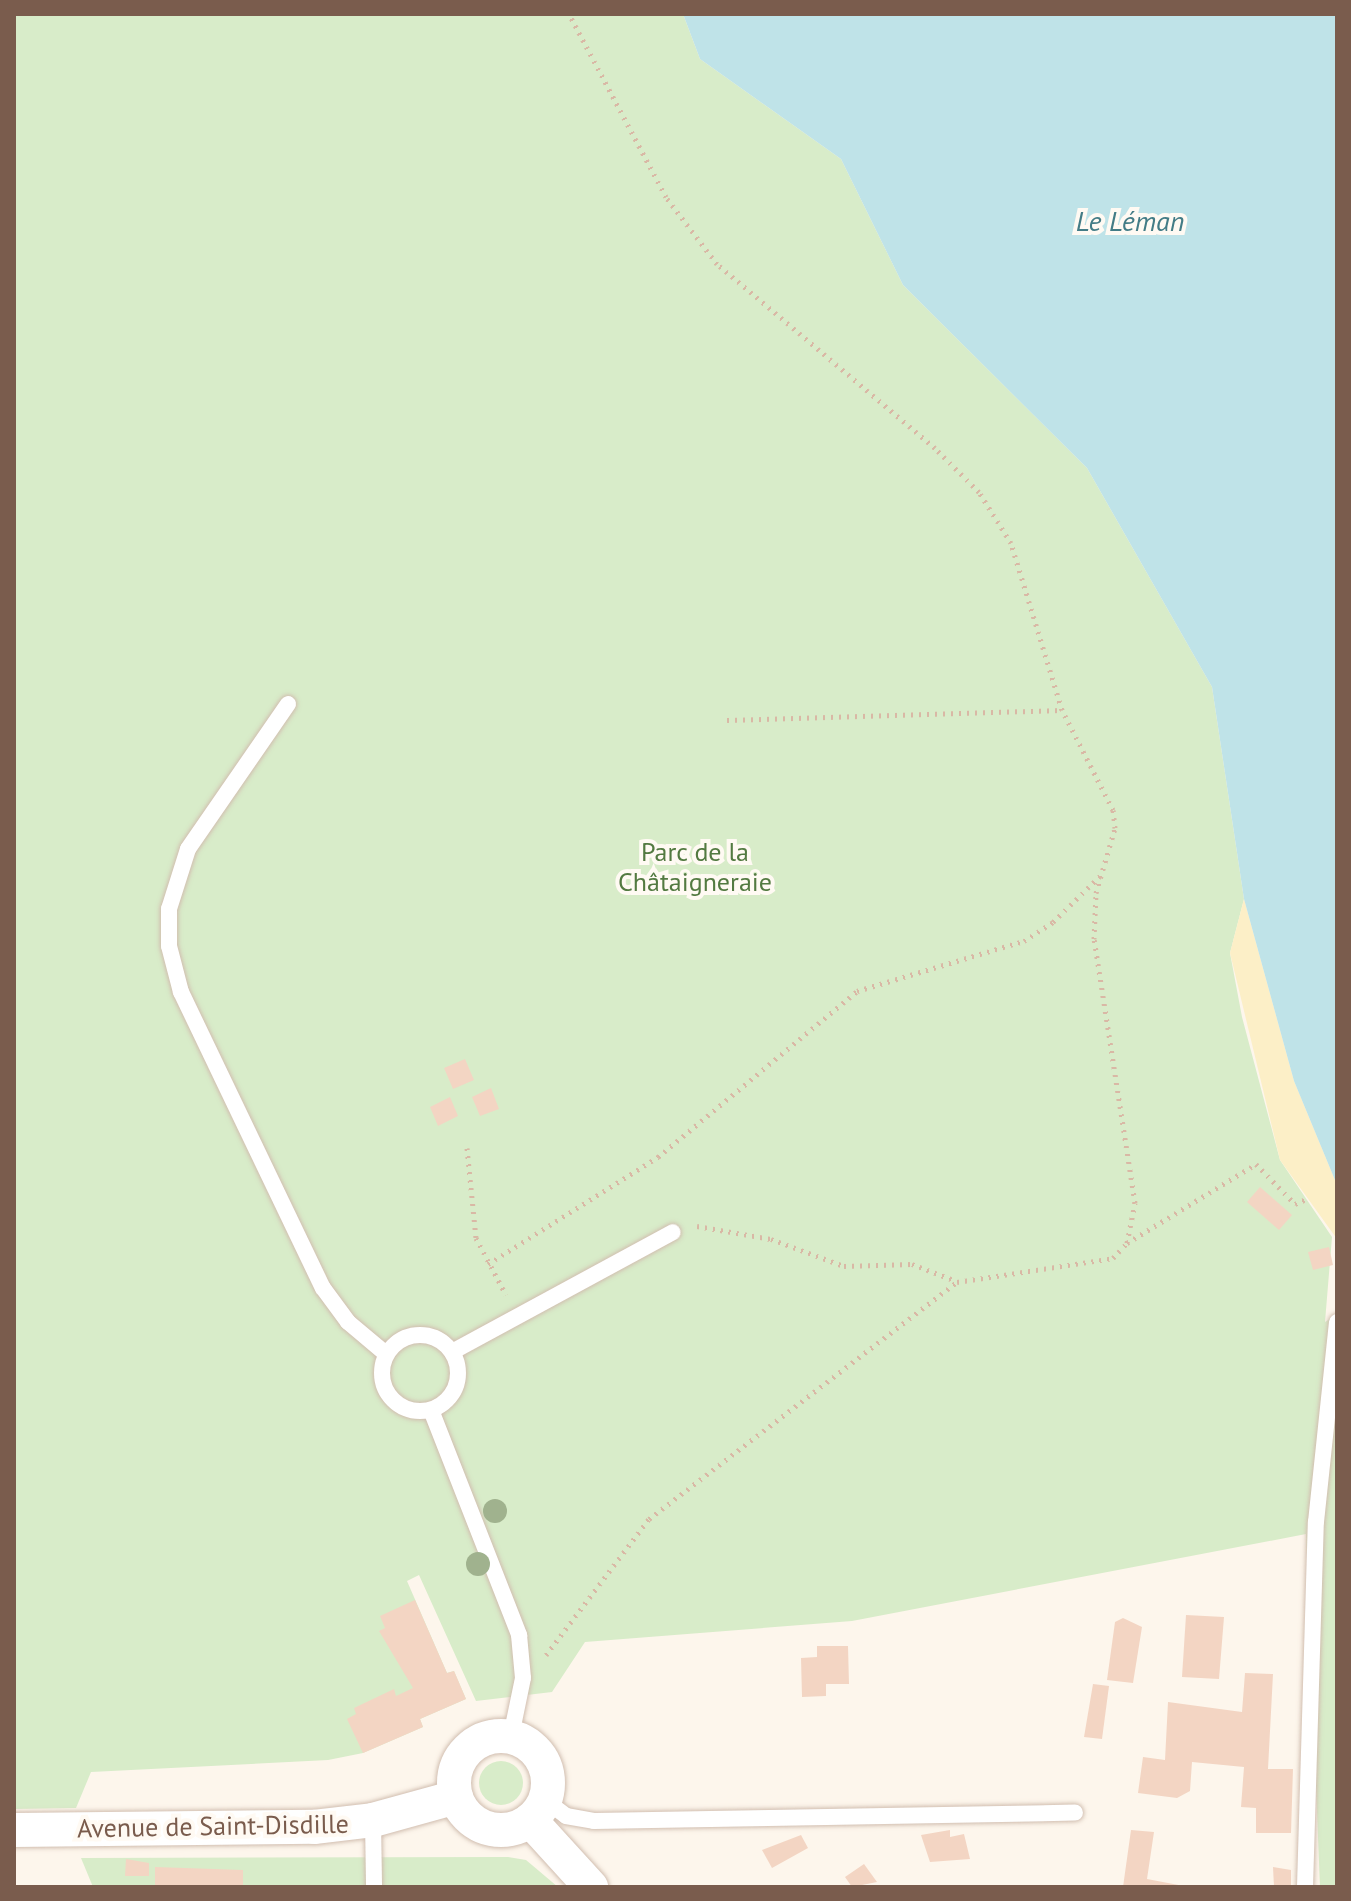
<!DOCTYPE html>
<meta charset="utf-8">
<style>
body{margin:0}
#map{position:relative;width:1351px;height:1901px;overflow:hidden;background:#fdf6ec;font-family:"PT Sans",sans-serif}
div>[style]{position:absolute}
.green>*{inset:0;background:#d8ecc9}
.round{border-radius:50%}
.sand>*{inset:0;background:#fcefc7}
.water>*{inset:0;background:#bfe3e8}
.building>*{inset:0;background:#f3d5c3}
.path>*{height:5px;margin-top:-2.5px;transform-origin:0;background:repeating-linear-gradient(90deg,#d9b8a5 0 2px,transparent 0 8px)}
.roads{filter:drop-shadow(0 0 2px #d1beb0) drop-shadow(0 0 2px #d1beb0)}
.service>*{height:16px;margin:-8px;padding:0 8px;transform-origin:8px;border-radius:8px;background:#fff}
.service>.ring{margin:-8px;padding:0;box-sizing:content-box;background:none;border:16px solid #fff;border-radius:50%}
.minor>*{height:34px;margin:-17px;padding:0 17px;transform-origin:17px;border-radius:17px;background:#fff}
.minor>.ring{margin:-17px;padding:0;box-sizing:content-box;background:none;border:34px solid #fff;border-radius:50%}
.trees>*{width:24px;height:24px;margin:-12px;border-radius:50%;background:#a0b28e}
span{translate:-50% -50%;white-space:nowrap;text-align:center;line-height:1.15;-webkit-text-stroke:8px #fffaf3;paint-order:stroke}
.park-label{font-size:26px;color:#537a41}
.street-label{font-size:26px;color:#7a5c4d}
.water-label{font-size:28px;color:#437c86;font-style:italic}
.frame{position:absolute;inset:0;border:16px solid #7a5c4d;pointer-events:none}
</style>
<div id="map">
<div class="green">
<i style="clip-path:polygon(14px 14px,683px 14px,700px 59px,841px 159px,903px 285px,1087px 468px,1212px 687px,1244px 899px,1230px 953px,1242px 1017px,1280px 1160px,1332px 1237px,1325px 1322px,1337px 1314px,1337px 1887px,1320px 1887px,1306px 1534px,852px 1621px,585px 1642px,552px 1692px,476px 1701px,419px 1575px,407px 1581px,447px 1673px,454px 1671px,466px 1699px,420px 1719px,423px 1727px,363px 1753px,328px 1760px,91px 1772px,76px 1808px,14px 1809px)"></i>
<i class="round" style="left:479px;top:1761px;width:44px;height:44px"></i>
<i style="clip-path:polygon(508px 1857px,526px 1860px,558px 1887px,93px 1887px,81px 1858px)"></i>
</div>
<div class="sand">
<i style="clip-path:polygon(1244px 899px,1294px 1081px,1337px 1185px,1337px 1239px,1280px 1160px,1230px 953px)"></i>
</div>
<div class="water">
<i style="clip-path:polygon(683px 14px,1337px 14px,1337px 1185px,1294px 1081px,1244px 899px,1212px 687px,1087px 468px,903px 285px,841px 159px,700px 59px)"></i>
</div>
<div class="building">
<i style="clip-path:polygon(465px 1059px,474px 1080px,453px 1089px,444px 1068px)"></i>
<i style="clip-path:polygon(491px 1088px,499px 1109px,480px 1116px,472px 1097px)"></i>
<i style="clip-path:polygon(450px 1097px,458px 1116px,438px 1126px,430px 1107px)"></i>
<i style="clip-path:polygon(1260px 1187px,1292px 1215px,1279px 1230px,1247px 1202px)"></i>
<i style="clip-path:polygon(1329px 1247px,1333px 1265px,1313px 1270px,1308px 1252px)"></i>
<i style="clip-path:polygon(415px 1600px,447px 1673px,454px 1671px,466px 1699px,420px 1719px,423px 1727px,363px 1753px,347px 1719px,356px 1714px,354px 1708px,394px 1689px,396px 1696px,413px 1688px,379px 1631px,385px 1628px,380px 1616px)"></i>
<i style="clip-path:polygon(1186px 1615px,1224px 1617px,1219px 1679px,1182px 1677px)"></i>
<i style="clip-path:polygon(1123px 1618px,1142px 1627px,1133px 1683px,1107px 1680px,1115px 1622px)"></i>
<i style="clip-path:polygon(817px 1646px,848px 1646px,849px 1684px,826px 1684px,826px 1696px,802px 1697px,801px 1658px,817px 1657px)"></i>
<i style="clip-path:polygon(1245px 1673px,1273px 1674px,1268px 1769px,1293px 1769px,1291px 1833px,1256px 1833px,1256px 1808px,1241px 1807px,1244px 1767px,1192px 1762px,1190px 1791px,1177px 1798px,1138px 1793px,1143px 1757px,1165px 1760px,1168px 1702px,1242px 1712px)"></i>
<i style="clip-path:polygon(1093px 1684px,1109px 1686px,1102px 1739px,1084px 1737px)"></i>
<i style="clip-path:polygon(950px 1830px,950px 1837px,964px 1834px,970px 1859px,930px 1862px,921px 1835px)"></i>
<i style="clip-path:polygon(1131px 1830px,1154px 1832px,1147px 1879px,1189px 1887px,1123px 1887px)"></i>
<i style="clip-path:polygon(801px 1835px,808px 1848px,772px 1868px,762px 1850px)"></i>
<i style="clip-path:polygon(126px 1859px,149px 1863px,149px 1876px,125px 1876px)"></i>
<i style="clip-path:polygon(864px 1864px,877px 1882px,852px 1887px,845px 1877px)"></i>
<i style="clip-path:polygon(155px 1867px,243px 1870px,243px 1887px,155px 1887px)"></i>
<i style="clip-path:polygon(1273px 1867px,1291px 1870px,1291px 1887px,1274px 1887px)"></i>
</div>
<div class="path">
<i style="left:727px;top:720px;width:335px;rotate:-1.7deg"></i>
<i style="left:467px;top:1148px;width:90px;rotate:84.3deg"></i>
<i style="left:476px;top:1238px;width:64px;rotate:62.2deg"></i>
<i style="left:697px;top:1226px;width:75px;rotate:10deg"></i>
<i style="left:771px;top:1239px;width:78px;rotate:20.3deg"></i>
<i style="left:844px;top:1266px;width:68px;rotate:-1.7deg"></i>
<i style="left:912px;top:1264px;width:47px;rotate:21.1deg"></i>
<i style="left:1127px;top:1243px;width:151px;rotate:-31.5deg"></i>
<i style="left:1256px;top:1164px;width:56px;rotate:45.7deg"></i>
<i style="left:1295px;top:1204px;width:12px;rotate:-24deg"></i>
<i style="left:488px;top:1264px;width:201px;rotate:-32.2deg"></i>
<i style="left:658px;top:1157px;width:259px;rotate:-39.8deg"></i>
<i style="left:857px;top:991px;width:174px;rotate:-16.7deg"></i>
<i style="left:1024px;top:941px;width:35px;rotate:-33deg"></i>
<i style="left:1053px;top:922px;width:69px;rotate:-44.4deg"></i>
<i style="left:546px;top:1655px;width:171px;rotate:-52.9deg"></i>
<i style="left:649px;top:1519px;width:389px;rotate:-37.6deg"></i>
<i style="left:957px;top:1282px;width:158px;rotate:-8.7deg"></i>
<i style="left:1113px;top:1258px;width:21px;rotate:-47deg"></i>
<i style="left:1127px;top:1243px;width:41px;rotate:-78.7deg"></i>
<i style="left:1135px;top:1203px;width:267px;rotate:-98.8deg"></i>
<i style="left:1094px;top:939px;width:46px;rotate:-87.5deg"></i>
<i style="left:1096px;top:893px;width:68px;rotate:-73.7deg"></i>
<i style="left:1115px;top:828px;width:18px;rotate:-96deg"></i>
<i style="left:1113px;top:810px;width:112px;rotate:-117deg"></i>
<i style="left:1062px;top:710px;width:175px;rotate:-107deg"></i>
<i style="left:1011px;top:543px;width:60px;rotate:-122.1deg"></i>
<i style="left:979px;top:492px;width:62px;rotate:-135deg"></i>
<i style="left:935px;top:448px;width:285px;rotate:-139.8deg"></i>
<i style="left:717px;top:264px;width:84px;rotate:-127.3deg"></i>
<i style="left:666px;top:197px;width:207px;rotate:-117.9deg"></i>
</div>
<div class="roads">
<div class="service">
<i style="left:288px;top:704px;width:176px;rotate:124.6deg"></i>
<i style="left:188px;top:849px;width:63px;rotate:107.6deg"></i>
<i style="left:169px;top:909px;width:37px;rotate:90deg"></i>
<i style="left:169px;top:946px;width:48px;rotate:75.4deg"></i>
<i style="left:181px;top:992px;width:328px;rotate:64.4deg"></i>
<i style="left:323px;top:1288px;width:42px;rotate:53.7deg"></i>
<i style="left:348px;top:1322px;width:50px;rotate:40.1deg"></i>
<i class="ring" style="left:382px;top:1335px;width:60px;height:60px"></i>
<i style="left:452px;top:1352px;width:251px;rotate:-28.5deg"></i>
<i style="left:431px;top:1410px;width:242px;rotate:68.6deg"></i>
<i style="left:519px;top:1635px;width:43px;rotate:84.7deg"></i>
<i style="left:523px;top:1678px;width:59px;rotate:101.7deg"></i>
<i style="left:545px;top:1800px;width:26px;rotate:37deg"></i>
<i style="left:566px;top:1816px;width:28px;rotate:10deg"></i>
<i style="left:594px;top:1821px;width:481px;rotate:-1deg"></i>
<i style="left:373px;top:1820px;width:67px;rotate:89.1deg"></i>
<i style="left:1305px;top:1887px;width:365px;rotate:-88.3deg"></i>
<i style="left:1316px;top:1522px;width:201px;rotate:-84deg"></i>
</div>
<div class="minor">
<i class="ring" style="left:454px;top:1736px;width:60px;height:60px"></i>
<i style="left:530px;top:1820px;width:91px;rotate:47.7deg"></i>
<i style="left:14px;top:1830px;width:300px;rotate:-0.6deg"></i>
<i style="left:314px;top:1827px;width:59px;rotate:-6.8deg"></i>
<i style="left:373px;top:1820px;width:86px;rotate:-15.5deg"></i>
</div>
</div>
<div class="trees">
<i style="left:495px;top:1511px"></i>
<i style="left:478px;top:1564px"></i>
</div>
<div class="park-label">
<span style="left:695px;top:867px">Parc de la<br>Châtaigneraie</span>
</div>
<div class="street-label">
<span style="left:213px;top:1826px;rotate:-1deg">Avenue de Saint-Disdille</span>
</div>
<div class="water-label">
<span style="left:1130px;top:221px">Le Léman</span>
</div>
<div class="frame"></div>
</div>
